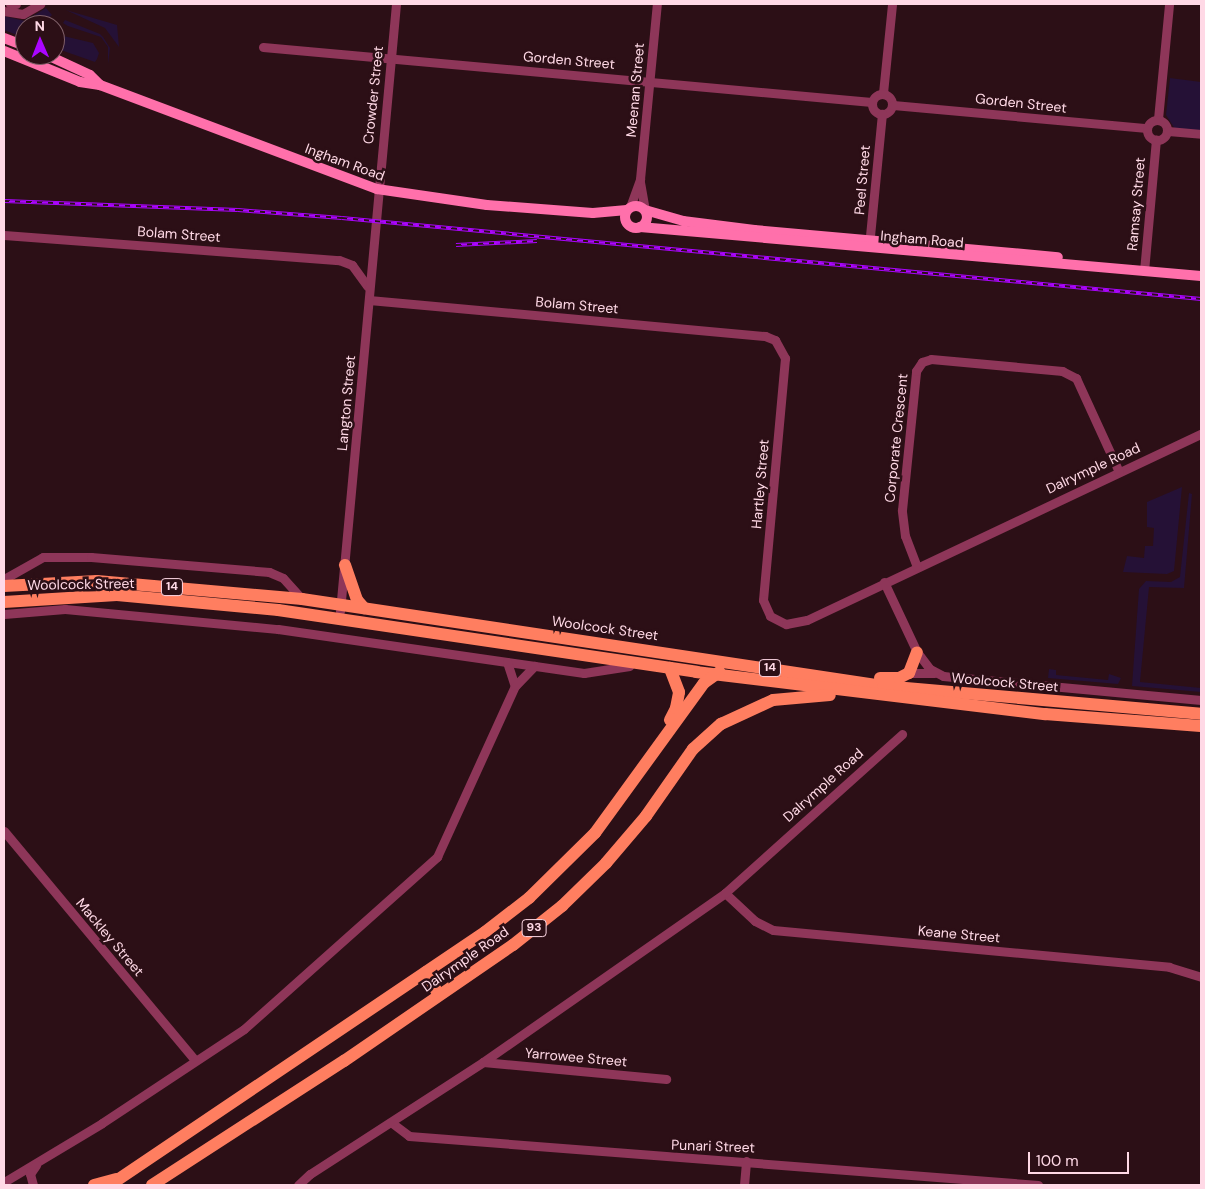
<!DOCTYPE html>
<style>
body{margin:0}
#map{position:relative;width:1205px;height:1189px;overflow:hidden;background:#2c0f16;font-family:"DM Sans",sans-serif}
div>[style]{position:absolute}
.green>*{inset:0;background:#251136}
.minor>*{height:9px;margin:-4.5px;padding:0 4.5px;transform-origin:4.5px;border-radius:4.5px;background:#8e3659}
.minor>.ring{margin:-4.5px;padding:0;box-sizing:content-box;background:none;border:9px solid #8e3659;border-radius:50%}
.secondary>*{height:10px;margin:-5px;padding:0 5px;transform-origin:5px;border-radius:5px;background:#ff70ab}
.secondary>.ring{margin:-5px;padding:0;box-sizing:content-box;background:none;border:10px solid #ff70ab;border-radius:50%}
.primary>*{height:12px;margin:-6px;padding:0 6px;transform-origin:6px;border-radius:6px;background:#ff7e60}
.rail>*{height:4px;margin-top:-2px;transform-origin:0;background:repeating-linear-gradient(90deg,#2c0f16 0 5.5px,#ab05ff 0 11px);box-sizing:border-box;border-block:1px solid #ab05ff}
span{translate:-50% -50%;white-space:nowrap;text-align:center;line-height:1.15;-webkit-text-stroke:5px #2c0f16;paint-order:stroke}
.shield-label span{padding:1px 4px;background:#2c0f16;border:1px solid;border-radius:4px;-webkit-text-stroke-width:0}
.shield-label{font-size:12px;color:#ffd9e6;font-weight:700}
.street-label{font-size:14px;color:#ffd9e6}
.frame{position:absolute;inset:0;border:5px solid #ffd9e6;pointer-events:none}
.north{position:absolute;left:15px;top:15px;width:50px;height:50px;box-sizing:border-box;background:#2c0f16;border:1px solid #806069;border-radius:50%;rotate:359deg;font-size:14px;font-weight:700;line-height:20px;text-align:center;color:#ffd9e6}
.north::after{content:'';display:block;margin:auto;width:18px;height:22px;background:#ab05ff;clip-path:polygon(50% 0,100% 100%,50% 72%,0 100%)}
.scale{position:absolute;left:1028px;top:1152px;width:101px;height:22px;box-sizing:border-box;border:2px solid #ffd9e6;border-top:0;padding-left:6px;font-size:15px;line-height:18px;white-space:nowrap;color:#ffd9e6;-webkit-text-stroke:4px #2c0f16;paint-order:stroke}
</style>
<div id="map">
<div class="green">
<i style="clip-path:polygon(46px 8px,52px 15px,41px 25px,25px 25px,25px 38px,4px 30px,4px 16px,25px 21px)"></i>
<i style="clip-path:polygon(66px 10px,117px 25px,119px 47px,105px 28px)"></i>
<i style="clip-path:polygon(65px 20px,100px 34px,103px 37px,110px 48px,108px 64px,108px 47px,101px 37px,68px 26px,63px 23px)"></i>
<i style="clip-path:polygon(55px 34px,93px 43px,99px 53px,97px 59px,95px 62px,55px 48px)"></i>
<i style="clip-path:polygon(1170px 78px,1201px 82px,1201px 131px,1175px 129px,1166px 115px)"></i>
<i style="clip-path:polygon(1182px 487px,1174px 571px,1167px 574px,1123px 572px,1127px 556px,1144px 558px,1145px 546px,1153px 546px,1154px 528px,1147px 527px,1147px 502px)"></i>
<i style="clip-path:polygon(1189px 493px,1192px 494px,1184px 588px,1149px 587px,1140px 682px,1201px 688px,1201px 692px,1132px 686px,1139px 589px,1146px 581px,1171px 582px,1180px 577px)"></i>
<i style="clip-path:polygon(1049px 669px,1056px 670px,1056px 675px,1108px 680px,1109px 674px,1121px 678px,1118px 684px,1048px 678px)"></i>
</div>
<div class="minor">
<i style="left:10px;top:4px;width:6px"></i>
<i style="left:4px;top:11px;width:19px;rotate:9deg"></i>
<i style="left:23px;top:14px;width:20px;rotate:-30deg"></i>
<i style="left:263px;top:47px;width:611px;rotate:5.16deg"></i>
<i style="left:883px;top:93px;width:89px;rotate:-84.2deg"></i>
<i class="ring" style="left:872px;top:94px;width:11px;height:11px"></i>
<i style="left:893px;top:105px;width:255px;rotate:5.2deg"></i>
<i style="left:1158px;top:119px;width:116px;rotate:-84.5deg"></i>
<i class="ring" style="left:1147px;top:120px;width:11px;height:11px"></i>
<i style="left:1168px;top:131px;width:33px;rotate:5deg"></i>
<i style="left:640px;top:182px;width:28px;rotate:80deg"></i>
<i style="left:630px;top:207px;width:30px;rotate:-70deg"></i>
<i style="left:640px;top:179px;width:176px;rotate:-84.5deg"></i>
<i style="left:4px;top:235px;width:336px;rotate:4.3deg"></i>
<i style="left:339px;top:260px;width:14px;rotate:21deg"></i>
<i style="left:352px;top:265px;width:26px;rotate:54deg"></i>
<i style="left:869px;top:246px;width:133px;rotate:-84.4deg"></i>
<i style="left:1144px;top:271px;width:132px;rotate:-84.8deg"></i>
<i style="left:369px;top:300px;width:398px;rotate:5.2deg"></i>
<i style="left:765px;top:336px;width:11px;rotate:22deg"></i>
<i style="left:775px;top:340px;width:21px;rotate:61deg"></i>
<i style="left:785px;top:358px;width:243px;rotate:95.2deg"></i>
<i style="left:763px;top:600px;width:17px;rotate:66deg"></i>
<i style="left:770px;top:616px;width:18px;rotate:27deg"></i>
<i style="left:786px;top:624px;width:21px;rotate:-11deg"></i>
<i style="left:807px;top:620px;width:436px;rotate:-25.3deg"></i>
<i style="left:917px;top:567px;width:33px;rotate:-111deg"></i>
<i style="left:905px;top:536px;width:26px;rotate:-97deg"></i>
<i style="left:902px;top:510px;width:140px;rotate:-84.2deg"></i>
<i style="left:916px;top:371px;width:11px;rotate:-56deg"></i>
<i style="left:922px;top:362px;width:9px;rotate:-18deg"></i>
<i style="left:931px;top:359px;width:132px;rotate:5.2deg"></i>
<i style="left:1062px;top:371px;width:16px;rotate:27deg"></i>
<i style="left:1076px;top:378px;width:103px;rotate:65.4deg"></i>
<i style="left:4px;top:579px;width:45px;rotate:-29.4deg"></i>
<i style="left:43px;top:557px;width:48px"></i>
<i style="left:91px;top:557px;width:179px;rotate:4.8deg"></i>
<i style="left:269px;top:572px;width:15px;rotate:23deg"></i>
<i style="left:283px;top:578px;width:28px;rotate:48deg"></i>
<i style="left:884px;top:582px;width:77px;rotate:64.8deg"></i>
<i style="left:917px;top:652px;width:21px;rotate:53deg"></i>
<i style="left:930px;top:669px;width:15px;rotate:28deg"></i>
<i style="left:943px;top:676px;width:259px;rotate:5.3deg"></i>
<i style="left:340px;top:611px;width:610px;rotate:-84.73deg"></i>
<i style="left:4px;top:614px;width:61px;rotate:-4.7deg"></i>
<i style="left:65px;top:609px;width:214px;rotate:5.4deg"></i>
<i style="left:278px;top:629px;width:309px;rotate:8.2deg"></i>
<i style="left:584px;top:673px;width:46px;rotate:-8.8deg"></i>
<i style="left:507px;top:662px;width:25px;rotate:72deg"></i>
<i style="left:909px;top:673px;width:25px"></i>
<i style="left:4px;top:831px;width:298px;rotate:50.2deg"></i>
<i style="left:725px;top:893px;width:41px;rotate:43deg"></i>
<i style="left:755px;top:921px;width:20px;rotate:27deg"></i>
<i style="left:773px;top:930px;width:398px;rotate:5.3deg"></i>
<i style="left:1169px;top:967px;width:34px;rotate:17deg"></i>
<i style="left:483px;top:1062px;width:184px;rotate:5.3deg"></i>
<i style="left:392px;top:1123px;width:21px;rotate:37deg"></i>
<i style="left:409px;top:1136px;width:631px;rotate:4.45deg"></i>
<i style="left:4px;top:1182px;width:114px;rotate:-31deg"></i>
<i style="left:102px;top:1123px;width:170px;rotate:-33.5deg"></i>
<i style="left:244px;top:1029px;width:259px;rotate:-41.7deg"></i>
<i style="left:437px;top:857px;width:188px;rotate:-65.5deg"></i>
<i style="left:515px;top:686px;width:28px;rotate:-46deg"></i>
<i style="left:33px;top:1185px;width:11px;rotate:-105deg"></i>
<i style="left:30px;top:1174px;width:11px;rotate:-56deg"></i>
<i style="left:298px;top:1185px;width:16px;rotate:-43deg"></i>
<i style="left:310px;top:1174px;width:206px;rotate:-32.9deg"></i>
<i style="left:483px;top:1062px;width:295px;rotate:-34.9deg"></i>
<i style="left:725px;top:893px;width:238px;rotate:-41.9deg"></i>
<i style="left:744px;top:1185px;width:24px;rotate:-85deg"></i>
</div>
<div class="secondary">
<i style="left:4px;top:38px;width:22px;rotate:21deg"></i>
<i style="left:4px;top:51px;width:82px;rotate:22.2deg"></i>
<i style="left:80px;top:82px;width:20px;rotate:9deg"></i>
<i style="left:100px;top:85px;width:296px;rotate:20.6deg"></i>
<i style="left:377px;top:189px;width:111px;rotate:8.3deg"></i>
<i style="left:487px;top:205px;width:106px;rotate:4.3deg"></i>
<i style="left:593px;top:213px;width:34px;rotate:-5deg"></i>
<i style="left:47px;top:55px;width:47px;rotate:24.9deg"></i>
<i style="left:90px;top:75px;width:14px;rotate:45deg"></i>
<i class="ring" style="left:625px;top:206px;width:12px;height:12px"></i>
<i style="left:645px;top:210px;width:40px;rotate:16deg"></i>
<i style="left:683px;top:221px;width:72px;rotate:7.2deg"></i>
<i style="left:754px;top:230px;width:305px;rotate:5.1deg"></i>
<i style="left:640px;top:227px;width:563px;rotate:4.99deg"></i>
</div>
<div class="primary">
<i style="left:345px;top:565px;width:37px;rotate:71deg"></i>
<i style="left:357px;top:600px;width:11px;rotate:49deg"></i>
<i style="left:4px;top:586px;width:93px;rotate:-3.1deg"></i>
<i style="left:97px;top:581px;width:206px;rotate:5deg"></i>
<i style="left:302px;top:599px;width:587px;rotate:8.52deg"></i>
<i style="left:883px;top:686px;width:319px;rotate:5deg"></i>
<i style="left:4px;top:602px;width:113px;rotate:-3.5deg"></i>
<i style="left:117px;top:595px;width:162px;rotate:5.3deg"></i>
<i style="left:278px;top:610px;width:423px;rotate:8.4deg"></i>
<i style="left:696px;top:672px;width:352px;rotate:6.9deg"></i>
<i style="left:1045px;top:714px;width:156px;rotate:4.4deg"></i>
<i style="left:880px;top:678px;width:19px"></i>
<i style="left:899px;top:678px;width:11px;rotate:-27deg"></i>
<i style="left:909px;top:673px;width:22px;rotate:-69deg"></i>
<i style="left:670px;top:720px;width:13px;rotate:-63deg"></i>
<i style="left:676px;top:708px;width:16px;rotate:-79deg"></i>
<i style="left:679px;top:692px;width:26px;rotate:-111deg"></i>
<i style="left:426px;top:972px;width:26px;rotate:61deg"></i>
<i style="left:94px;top:1185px;width:23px;rotate:-15deg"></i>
<i style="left:110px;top:1185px;width:452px;rotate:-34deg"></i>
<i style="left:485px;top:932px;width:56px;rotate:-37.7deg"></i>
<i style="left:529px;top:898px;width:93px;rotate:-44.6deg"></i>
<i style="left:595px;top:833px;width:185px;rotate:-54deg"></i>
<i style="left:704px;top:683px;width:19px;rotate:-36deg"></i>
<i style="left:152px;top:1185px;width:229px;rotate:-32.9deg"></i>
<i style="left:344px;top:1061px;width:205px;rotate:-34.5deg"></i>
<i style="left:513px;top:945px;width:63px;rotate:-38.5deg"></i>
<i style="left:562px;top:906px;width:62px;rotate:-44.3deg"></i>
<i style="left:606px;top:863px;width:62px;rotate:-49.6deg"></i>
<i style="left:646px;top:816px;width:82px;rotate:-55deg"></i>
<i style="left:693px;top:749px;width:38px;rotate:-42deg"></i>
<i style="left:721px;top:724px;width:57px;rotate:-24.8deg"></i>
<i style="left:773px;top:700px;width:57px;rotate:-5deg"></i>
</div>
<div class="rail">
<i style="left:4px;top:201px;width:234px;rotate:2.2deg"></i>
<i style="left:238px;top:210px;width:104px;rotate:4.4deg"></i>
<i style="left:342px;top:218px;width:863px;rotate:5.39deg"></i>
<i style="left:456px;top:245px;width:81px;rotate:-2.8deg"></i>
</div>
<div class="shield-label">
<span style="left:172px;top:587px">14</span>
<span style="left:770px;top:668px">14</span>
<span style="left:534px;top:928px">93</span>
</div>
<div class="street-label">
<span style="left:569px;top:60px;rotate:5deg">Gorden Street</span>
<span style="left:635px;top:90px;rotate:-85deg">Meenan Street</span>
<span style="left:373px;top:95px;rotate:-84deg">Crowder Street</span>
<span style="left:1021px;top:103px;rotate:6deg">Gorden Street</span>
<span style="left:345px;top:162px;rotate:20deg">Ingham Road</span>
<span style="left:862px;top:180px;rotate:-85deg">Peel Street</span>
<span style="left:1136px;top:204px;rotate:-85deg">Ramsay Street</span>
<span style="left:179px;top:234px;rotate:4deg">Bolam Street</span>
<span style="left:922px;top:239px;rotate:5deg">Ingham Road</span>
<span style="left:577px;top:305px;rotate:5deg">Bolam Street</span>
<span style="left:346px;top:403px;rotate:-85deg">Langton Street</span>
<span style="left:896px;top:438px;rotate:-84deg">Corporate Crescent</span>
<span style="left:1093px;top:468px;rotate:-25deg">Dalrymple Road</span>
<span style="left:760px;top:484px;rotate:-85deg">Hartley Street</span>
<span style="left:81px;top:584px;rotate:-1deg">Woolcock Street</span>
<span style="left:605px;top:628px;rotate:8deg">Woolcock Street</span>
<span style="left:1005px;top:682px;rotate:5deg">Woolcock Street</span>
<span style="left:823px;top:785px;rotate:-42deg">Dalrymple Road</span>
<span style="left:959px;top:934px;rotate:5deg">Keane Street</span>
<span style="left:110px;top:937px;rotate:50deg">Mackley Street</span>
<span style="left:465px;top:959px;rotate:-35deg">Dalrymple Road</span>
<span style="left:576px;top:1057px;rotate:5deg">Yarrowee Street</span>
<span style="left:713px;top:1146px;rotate:2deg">Punari Street</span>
</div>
<div class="frame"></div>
<div class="north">N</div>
<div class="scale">100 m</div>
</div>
